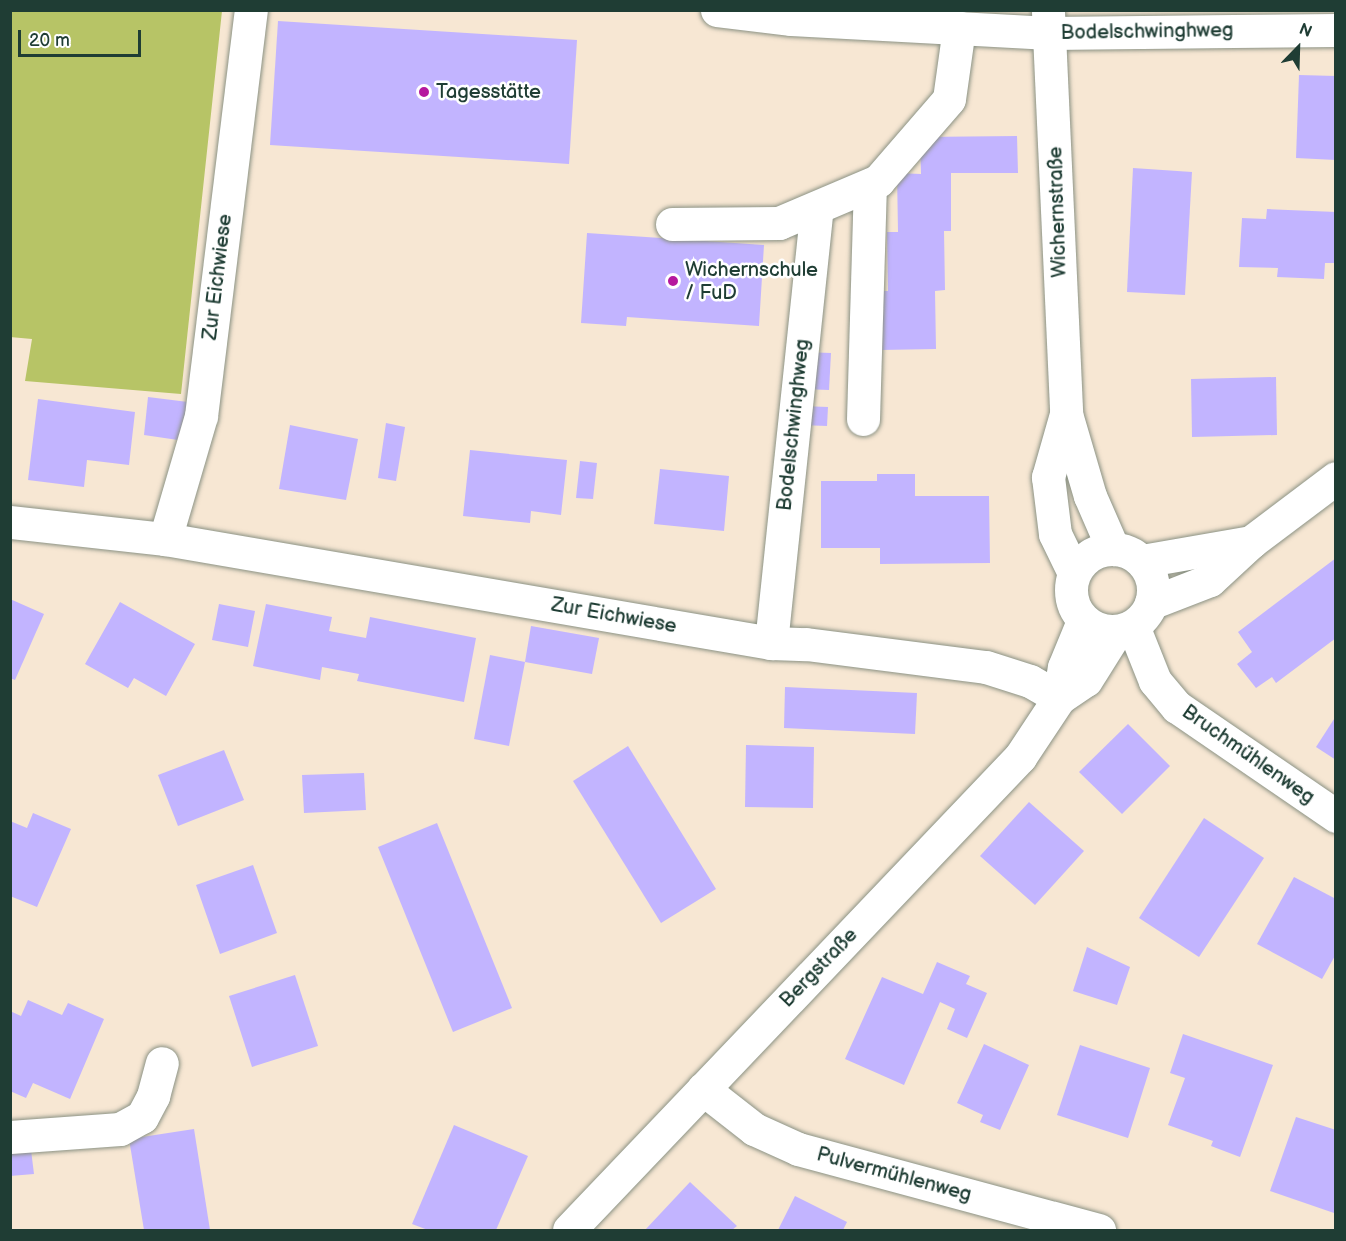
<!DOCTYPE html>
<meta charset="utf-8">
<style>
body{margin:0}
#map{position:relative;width:1346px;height:1241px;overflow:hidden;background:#f7e7d3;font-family:"Balsamiq Sans",sans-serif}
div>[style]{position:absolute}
.green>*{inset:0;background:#b7c466}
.building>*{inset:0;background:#c2b4ff}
.roads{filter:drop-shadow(0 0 2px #8b9284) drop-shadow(0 0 2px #8b9284)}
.minor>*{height:33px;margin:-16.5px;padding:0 16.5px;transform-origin:16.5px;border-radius:16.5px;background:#fff}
.minor>.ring{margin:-16.5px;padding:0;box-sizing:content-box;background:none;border:33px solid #fff;border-radius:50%}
.dots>*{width:16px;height:16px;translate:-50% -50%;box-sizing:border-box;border:3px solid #fff;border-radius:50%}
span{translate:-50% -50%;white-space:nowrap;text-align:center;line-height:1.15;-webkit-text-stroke:5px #fff;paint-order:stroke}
.street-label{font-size:20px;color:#1f3d34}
.poi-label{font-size:20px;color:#1f3d34}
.left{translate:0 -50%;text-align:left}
.frame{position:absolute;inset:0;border:12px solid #1f3d34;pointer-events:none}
.north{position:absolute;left:1268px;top:18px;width:60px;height:60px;-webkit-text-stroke:4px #fff;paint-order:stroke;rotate:23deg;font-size:16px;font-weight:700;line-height:24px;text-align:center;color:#1f3d34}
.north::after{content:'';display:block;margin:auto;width:21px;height:27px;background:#1f3d34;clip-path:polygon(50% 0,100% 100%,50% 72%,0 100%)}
.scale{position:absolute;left:18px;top:30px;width:123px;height:27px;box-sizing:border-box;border:3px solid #1f3d34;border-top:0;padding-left:8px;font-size:18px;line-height:21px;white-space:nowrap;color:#1f3d34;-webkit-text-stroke:4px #fff;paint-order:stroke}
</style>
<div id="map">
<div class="green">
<i style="clip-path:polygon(10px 11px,222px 11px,181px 394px,25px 381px,32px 339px,10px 337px)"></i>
</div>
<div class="building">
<i style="clip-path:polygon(278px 21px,577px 40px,569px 164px,270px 145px)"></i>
<i style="clip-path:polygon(1299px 75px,1336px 76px,1336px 160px,1296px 158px)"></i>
<i style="clip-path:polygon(1017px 136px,1018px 173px,951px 173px,951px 231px,944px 231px,945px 290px,935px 291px,936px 349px,880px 350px,880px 291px,888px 291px,887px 232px,898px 232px,897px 173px,921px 174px,920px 137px)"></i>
<i style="clip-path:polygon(1133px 168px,1192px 172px,1185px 295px,1127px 292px)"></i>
<i style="clip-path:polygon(1267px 209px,1336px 212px,1336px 263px,1325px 263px,1324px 279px,1277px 277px,1278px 268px,1239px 267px,1242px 218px,1266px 219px)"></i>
<i style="clip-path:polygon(587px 233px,764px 245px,759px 326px,627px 317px,626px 326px,581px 323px)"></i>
<i style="clip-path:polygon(805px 352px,831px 353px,829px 390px,803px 389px)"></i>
<i style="clip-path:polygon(1276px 377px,1277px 435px,1192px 437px,1191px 379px)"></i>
<i style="clip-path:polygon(148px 397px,188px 402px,178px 440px,144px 435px)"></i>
<i style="clip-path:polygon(38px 399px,135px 412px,129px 465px,87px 460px,84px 487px,28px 480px)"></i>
<i style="clip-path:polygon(802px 406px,828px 407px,827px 426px,801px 425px)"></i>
<i style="clip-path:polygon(386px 423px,405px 427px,396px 481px,378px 478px)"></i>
<i style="clip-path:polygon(290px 425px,358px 439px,346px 500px,279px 489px)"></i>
<i style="clip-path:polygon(470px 450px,567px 460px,561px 515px,531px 511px,530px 523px,463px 516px)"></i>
<i style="clip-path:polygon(580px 461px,597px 463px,593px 499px,576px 498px)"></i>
<i style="clip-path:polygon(660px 469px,729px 476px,724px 531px,654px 524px)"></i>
<i style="clip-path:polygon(877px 474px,915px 474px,915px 496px,989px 496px,990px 563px,880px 564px,880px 548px,821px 548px,821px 481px,877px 481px)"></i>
<i style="clip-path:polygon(1336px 558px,1336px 638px,1276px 683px,1272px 677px,1256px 688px,1237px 664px,1252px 652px,1238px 632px)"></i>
<i style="clip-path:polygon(10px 599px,44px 614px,15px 680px,10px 678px)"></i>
<i style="clip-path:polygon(120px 602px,195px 644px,166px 696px,134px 678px,128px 688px,85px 664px)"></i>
<i style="clip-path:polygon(219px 604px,255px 611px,248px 647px,212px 640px)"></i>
<i style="clip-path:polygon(266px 604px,332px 617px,329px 631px,366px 638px,370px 617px,476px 638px,464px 702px,357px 681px,359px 674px,322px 667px,320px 680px,253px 666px)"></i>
<i style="clip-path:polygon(531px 626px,599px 638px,592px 674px,525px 662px)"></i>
<i style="clip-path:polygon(490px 655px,525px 662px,509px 746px,474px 739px)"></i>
<i style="clip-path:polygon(785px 687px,917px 693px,915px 734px,784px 728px)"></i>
<i style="clip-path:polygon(1336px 716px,1336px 760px,1316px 747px)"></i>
<i style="clip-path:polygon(1128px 724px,1170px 766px,1122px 814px,1079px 772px)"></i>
<i style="clip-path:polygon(746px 745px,814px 747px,813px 808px,745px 807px)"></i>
<i style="clip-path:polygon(628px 746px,716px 889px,661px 923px,573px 781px)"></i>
<i style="clip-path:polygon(224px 750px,244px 800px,178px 826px,158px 775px)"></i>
<i style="clip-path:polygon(364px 773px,366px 810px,304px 813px,302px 775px)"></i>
<i style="clip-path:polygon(1029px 802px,1084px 851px,1035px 905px,980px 856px)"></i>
<i style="clip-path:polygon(33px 813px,71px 829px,37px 907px,10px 896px,10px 821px,27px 828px)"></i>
<i style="clip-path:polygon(1204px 818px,1264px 858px,1199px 957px,1139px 918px)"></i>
<i style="clip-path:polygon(437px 823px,512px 1008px,453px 1032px,378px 847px)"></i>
<i style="clip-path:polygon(253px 865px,277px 933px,220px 954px,196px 885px)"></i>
<i style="clip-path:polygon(1294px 877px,1336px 899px,1336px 954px,1322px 979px,1257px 944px)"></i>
<i style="clip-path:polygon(1087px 947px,1130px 967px,1117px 1005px,1073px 991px)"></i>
<i style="clip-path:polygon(937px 962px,970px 976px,966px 984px,987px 993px,967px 1038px,947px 1029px,955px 1009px,940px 1002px,904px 1085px,845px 1059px,882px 977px,923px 994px)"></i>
<i style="clip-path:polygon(295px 975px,318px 1046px,252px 1067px,229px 996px)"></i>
<i style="clip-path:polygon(28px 1000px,62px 1015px,68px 1003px,104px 1019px,70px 1099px,33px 1083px,26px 1098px,10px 1091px,10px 1011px,21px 1016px)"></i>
<i style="clip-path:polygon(1183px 1034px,1273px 1065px,1240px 1157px,1211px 1146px,1213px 1141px,1168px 1125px,1185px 1078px,1170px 1073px)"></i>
<i style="clip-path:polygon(984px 1044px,1029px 1065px,1000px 1130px,980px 1122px,983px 1115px,957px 1103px)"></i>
<i style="clip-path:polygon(1080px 1045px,1150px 1068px,1128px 1138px,1057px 1115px)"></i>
<i style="clip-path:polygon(1296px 1117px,1336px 1130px,1334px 1213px,1270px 1191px)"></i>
<i style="clip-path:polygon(454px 1125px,528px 1156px,496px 1230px,428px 1230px,412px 1224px)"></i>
<i style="clip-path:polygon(194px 1129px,210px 1230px,144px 1230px,129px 1139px)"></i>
<i style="clip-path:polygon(30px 1142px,34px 1174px,10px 1176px,10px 1144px)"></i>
<i style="clip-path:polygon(690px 1182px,737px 1226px,732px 1230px,645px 1230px)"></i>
<i style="clip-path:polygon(795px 1196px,847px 1222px,843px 1230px,778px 1230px)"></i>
</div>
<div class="roads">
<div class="minor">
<i style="left:717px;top:10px;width:75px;rotate:6.9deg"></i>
<i style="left:791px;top:19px;width:259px;rotate:3.1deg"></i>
<i style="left:1050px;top:33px;width:286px;rotate:-0.6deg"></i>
<i style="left:1048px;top:12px;width:402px;rotate:87.4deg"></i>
<i style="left:1066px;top:414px;width:85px;rotate:73.7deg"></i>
<i style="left:1090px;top:496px;width:58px;rotate:66.5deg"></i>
<i style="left:672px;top:224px;width:107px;rotate:-0.5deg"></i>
<i style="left:779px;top:223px;width:108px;rotate:-23deg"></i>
<i style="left:878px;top:181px;width:108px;rotate:-49.1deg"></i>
<i style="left:949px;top:99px;width:72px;rotate:-82deg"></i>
<i style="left:1066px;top:414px;width:66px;rotate:105.9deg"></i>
<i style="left:1048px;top:477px;width:57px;rotate:83deg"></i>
<i style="left:1055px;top:534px;width:43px;rotate:64deg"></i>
<i style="left:863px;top:419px;width:233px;rotate:-88.3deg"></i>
<i style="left:10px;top:522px;width:156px;rotate:6.3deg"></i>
<i style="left:165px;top:539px;width:615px;rotate:9.74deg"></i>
<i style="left:771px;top:643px;width:35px;rotate:2deg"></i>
<i style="left:806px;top:644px;width:181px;rotate:7.3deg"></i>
<i style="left:986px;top:667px;width:46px;rotate:17.7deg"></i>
<i style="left:1030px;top:681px;width:34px;rotate:30deg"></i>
<i style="left:165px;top:539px;width:128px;rotate:-73.7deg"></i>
<i style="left:201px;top:416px;width:409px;rotate:-83deg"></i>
<i class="ring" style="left:1071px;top:549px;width:49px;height:49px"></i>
<i style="left:1142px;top:561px;width:111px;rotate:-9.9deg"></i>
<i style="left:1151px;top:603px;width:63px;rotate:-21.3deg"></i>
<i style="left:1210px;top:580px;width:56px;rotate:-42.8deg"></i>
<i style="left:1251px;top:542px;width:106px;rotate:-37deg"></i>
<i style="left:1133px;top:626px;width:59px;rotate:68.2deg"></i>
<i style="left:1155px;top:681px;width:34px;rotate:50deg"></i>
<i style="left:1177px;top:707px;width:193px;rotate:34.4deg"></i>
<i style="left:771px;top:643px;width:437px;rotate:-84deg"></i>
<i style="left:1059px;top:698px;width:31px;rotate:-81deg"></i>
<i style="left:1064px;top:667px;width:50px;rotate:-67.6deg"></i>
<i style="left:703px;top:1089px;width:65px;rotate:38.1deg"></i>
<i style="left:754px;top:1129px;width:48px;rotate:24.4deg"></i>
<i style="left:798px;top:1149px;width:312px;rotate:15.1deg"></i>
<i style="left:10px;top:1137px;width:110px;rotate:-4.2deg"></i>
<i style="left:120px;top:1129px;width:25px;rotate:-29deg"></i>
<i style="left:142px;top:1117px;width:24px;rotate:-62deg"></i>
<i style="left:153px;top:1096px;width:34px;rotate:-75deg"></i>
<i style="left:569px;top:1230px;width:654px;rotate:-46.36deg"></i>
<i style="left:1020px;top:757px;width:71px;rotate:-56.5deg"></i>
<i style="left:1059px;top:698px;width:32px;rotate:-34deg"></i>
<i style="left:1086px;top:680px;width:57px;rotate:-58deg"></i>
</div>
</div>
<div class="dots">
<i style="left:424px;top:92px;background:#b5179e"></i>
<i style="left:673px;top:281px;background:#b5179e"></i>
</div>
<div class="street-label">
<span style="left:1147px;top:32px;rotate:-1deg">Bodelschwinghweg</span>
<span style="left:1058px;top:212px;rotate:-92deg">Wichernstraße</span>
<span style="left:218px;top:277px;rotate:-83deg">Zur Eichwiese</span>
<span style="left:794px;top:425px;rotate:-84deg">Bodelschwinghweg</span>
<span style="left:614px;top:616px;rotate:10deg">Zur Eichwiese</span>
<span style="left:1248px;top:755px;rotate:35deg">Bruchmühlenweg</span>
<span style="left:819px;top:968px;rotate:-46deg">Bergstraße</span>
<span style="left:894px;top:1175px;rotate:15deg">Pulvermühlenweg</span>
</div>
<div class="poi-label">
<span class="left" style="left:436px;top:92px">Tagesstätte</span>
<span class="left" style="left:685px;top:282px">Wichernschule<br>/ FuD</span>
</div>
<div class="frame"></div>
<div class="north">N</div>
<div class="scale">20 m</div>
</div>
